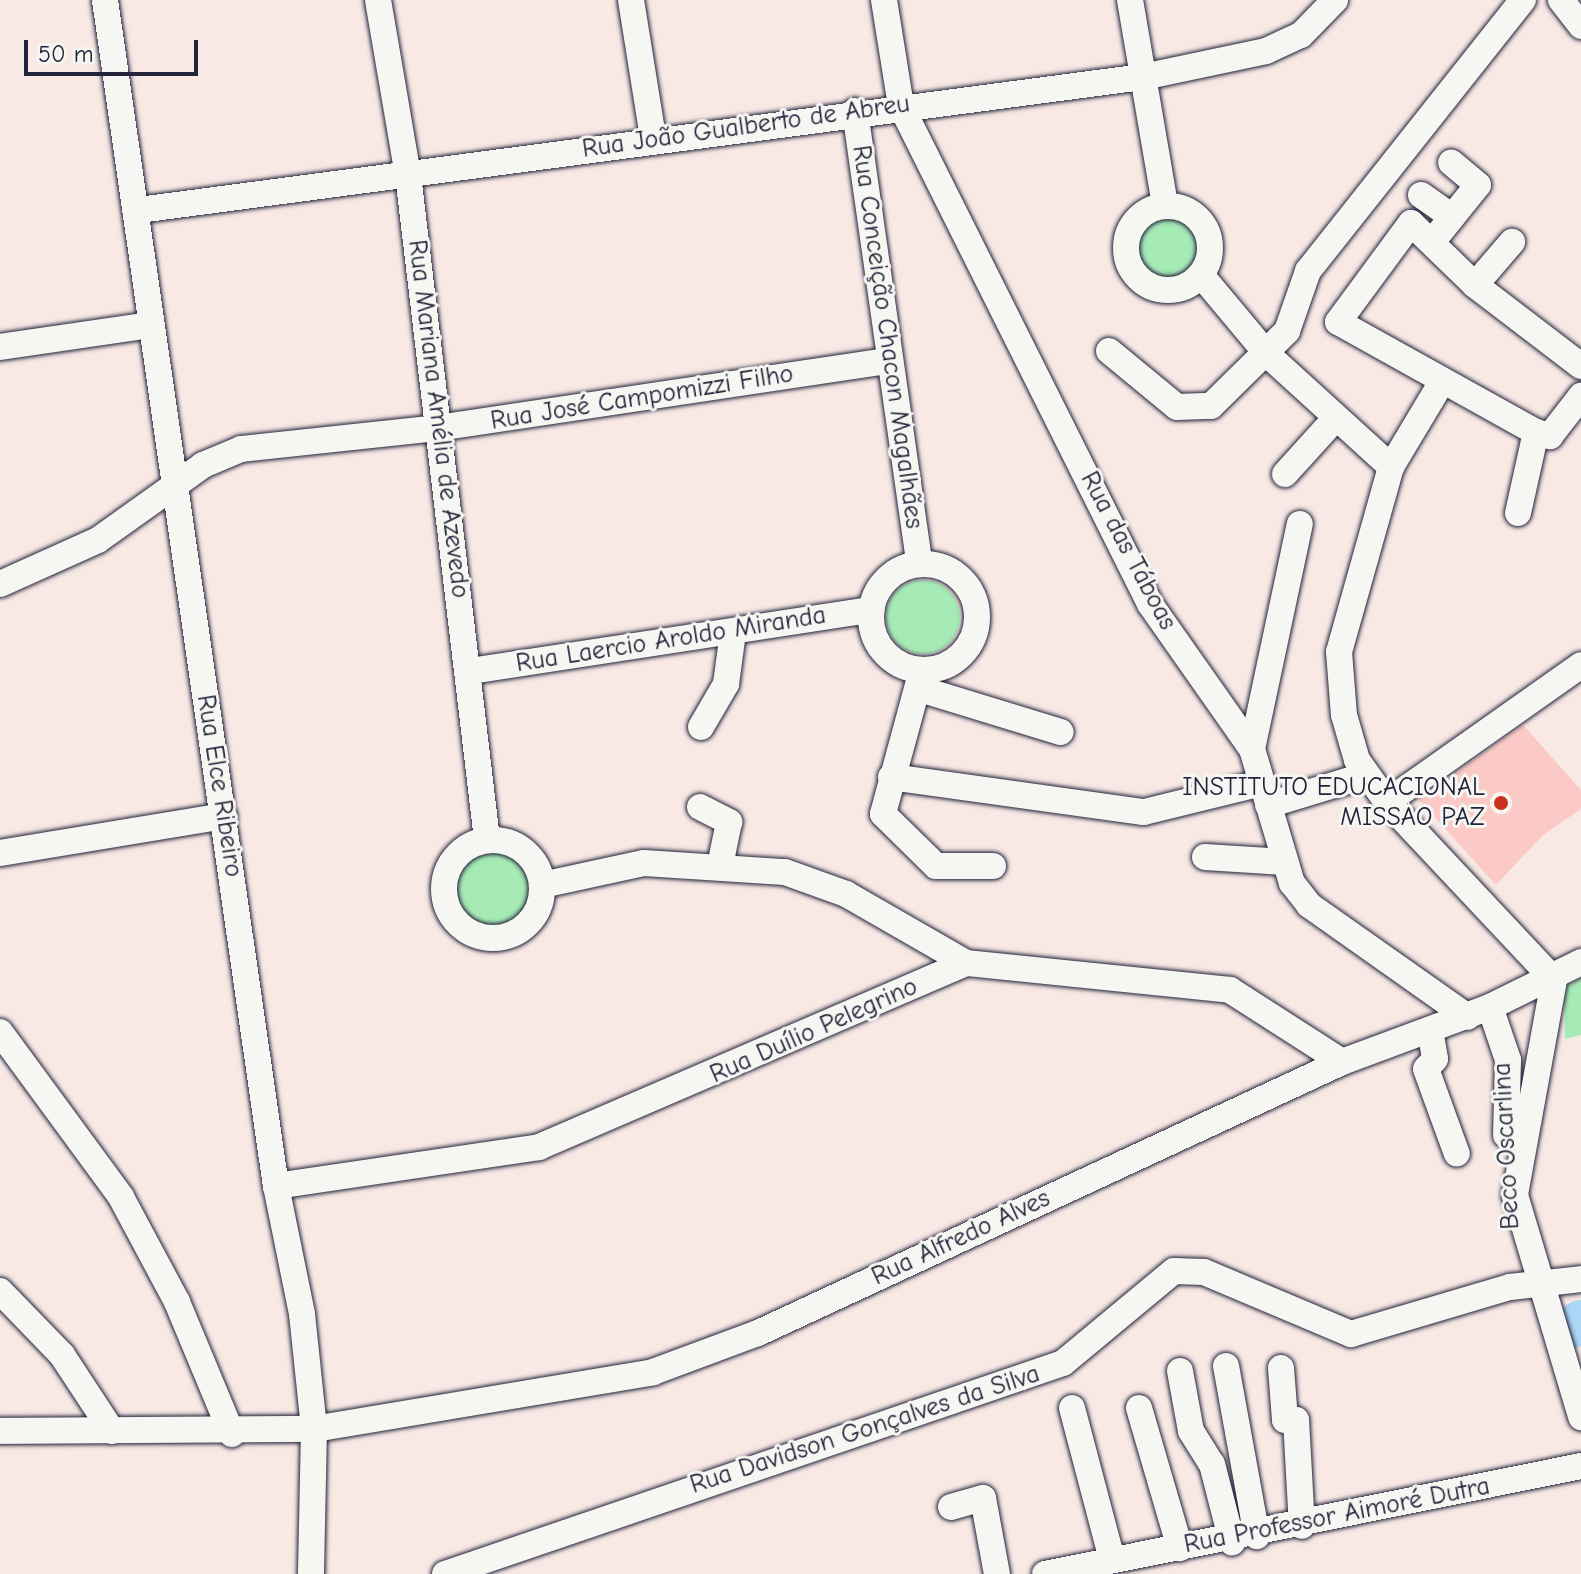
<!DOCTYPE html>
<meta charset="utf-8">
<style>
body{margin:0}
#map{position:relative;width:1581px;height:1574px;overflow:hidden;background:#f8e9e5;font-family:"Comic Neue",sans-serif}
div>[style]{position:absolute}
.green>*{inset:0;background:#a6ebb6}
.round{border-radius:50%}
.river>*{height:42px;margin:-21px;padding:0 21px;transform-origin:21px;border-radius:21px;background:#abd6f6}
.building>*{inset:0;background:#fbcac6}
.roads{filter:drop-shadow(0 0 2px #22223b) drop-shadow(0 0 2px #22223b)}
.minor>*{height:26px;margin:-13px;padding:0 13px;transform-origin:13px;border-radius:13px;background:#f6f6f2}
.minor>.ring{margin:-13px;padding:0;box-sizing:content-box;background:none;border:26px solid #f6f6f2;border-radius:50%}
.dots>*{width:22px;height:22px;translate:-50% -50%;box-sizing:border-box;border:4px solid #f6f6f2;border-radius:50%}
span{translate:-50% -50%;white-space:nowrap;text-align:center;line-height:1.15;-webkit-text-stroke:6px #f6f6f2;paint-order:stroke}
.street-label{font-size:26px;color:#22223b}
.poi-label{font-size:26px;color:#22223b}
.right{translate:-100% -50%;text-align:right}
.scale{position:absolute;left:24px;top:40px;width:174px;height:36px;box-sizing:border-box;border:4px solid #22223b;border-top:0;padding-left:10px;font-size:24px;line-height:28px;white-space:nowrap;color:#22223b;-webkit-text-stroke:6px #f6f6f2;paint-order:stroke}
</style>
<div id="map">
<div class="green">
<i class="round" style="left:1134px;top:214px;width:68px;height:68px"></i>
<i class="round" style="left:886px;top:580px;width:74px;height:74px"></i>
<i class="round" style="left:456px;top:853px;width:74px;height:74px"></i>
<i style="clip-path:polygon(1581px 978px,1581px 1035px,1565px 1039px,1564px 988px)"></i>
</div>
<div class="river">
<i style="left:1568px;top:1329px;width:15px;rotate:-32deg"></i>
</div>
<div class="building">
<i style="clip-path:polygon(1523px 725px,1581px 790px,1581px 809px,1543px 835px,1496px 885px,1418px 799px)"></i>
</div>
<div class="roads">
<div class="minor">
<i style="left:105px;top:0;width:1198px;rotate:81.8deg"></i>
<i style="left:276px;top:1186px;width:131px;rotate:78.5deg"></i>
<i style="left:302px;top:1314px;width:116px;rotate:84deg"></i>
<i style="left:314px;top:1429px;width:145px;rotate:91.2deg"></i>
<i style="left:378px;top:0;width:178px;rotate:80.3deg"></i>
<i style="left:408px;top:175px;width:669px;rotate:83.22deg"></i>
<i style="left:631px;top:0;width:140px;rotate:80.9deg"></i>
<i style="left:884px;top:0;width:107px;rotate:80.9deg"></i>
<i style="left:901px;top:106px;width:557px;rotate:63.43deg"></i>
<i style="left:1150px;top:604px;width:177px;rotate:54.9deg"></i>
<i style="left:1252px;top:749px;width:140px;rotate:73.4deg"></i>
<i style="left:1292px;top:883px;width:28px;rotate:52deg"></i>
<i style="left:1309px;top:905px;width:194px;rotate:35.2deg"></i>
<i style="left:1130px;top:0;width:208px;rotate:80.3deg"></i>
<i style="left:1561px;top:0;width:33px;rotate:52deg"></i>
<i style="left:855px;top:111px;width:457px;rotate:81.9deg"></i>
<i style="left:1421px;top:195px;width:38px;rotate:35deg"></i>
<i class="ring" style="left:1126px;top:206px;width:58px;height:58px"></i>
<i style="left:139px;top:210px;width:1013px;rotate:-7.55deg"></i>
<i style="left:1143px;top:77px;width:126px;rotate:-11.9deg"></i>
<i style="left:1266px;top:51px;width:38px;rotate:-25deg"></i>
<i style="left:1301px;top:35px;width:49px;rotate:-45.8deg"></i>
<i style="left:1432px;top:242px;width:73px;rotate:-51.1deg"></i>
<i style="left:1478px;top:185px;width:35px;rotate:-140deg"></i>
<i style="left:1201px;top:275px;width:103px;rotate:50.1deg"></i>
<i style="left:1267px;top:354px;width:168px;rotate:42.3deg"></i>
<i style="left:1475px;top:285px;width:57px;rotate:-49.3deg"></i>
<i style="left:0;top:347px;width:152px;rotate:-8.3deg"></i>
<i style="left:1109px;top:351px;width:88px;rotate:39.5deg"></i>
<i style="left:1177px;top:407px;width:34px;rotate:-2deg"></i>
<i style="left:1211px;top:406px;width:107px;rotate:-44.6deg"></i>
<i style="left:1287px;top:331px;width:64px;rotate:-70.7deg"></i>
<i style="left:1308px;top:271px;width:346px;rotate:-51.6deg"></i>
<i style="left:1581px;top:366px;width:133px;rotate:-142.6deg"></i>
<i style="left:1475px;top:285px;width:89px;rotate:-135.9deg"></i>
<i style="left:1411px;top:223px;width:123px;rotate:126.4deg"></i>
<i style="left:1338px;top:322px;width:227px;rotate:29.1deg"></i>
<i style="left:1536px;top:432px;width:15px;rotate:16deg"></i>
<i style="left:1550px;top:436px;width:51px;rotate:-52.2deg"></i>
<i style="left:1440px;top:385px;width:96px;rotate:120.9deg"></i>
<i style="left:1391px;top:467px;width:192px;rotate:105.7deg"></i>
<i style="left:1339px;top:652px;width:63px;rotate:85.5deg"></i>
<i style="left:1344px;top:715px;width:47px;rotate:73.9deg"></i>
<i style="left:1357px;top:760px;width:52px;rotate:54.5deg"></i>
<i style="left:1387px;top:802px;width:244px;rotate:46.8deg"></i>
<i style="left:1554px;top:980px;width:219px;rotate:100.3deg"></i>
<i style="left:1515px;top:1195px;width:232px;rotate:73.4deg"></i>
<i style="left:1285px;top:474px;width:73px;rotate:-47.8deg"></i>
<i style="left:1518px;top:513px;width:83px;rotate:-77.5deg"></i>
<i class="ring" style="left:871px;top:564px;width:80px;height:80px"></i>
<i style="left:0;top:584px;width:107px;rotate:-24.2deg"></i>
<i style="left:98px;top:540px;width:129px;rotate:-35.5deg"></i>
<i style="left:203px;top:465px;width:41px;rotate:-22.8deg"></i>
<i style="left:241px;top:449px;width:198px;rotate:-6.1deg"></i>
<i style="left:438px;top:428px;width:452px;rotate:-8.5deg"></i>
<i style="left:922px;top:670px;width:149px;rotate:105.2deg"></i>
<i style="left:883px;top:814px;width:74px;rotate:44.5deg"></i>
<i style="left:936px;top:866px;width:57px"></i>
<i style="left:471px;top:671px;width:405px;rotate:-8.7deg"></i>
<i style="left:920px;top:689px;width:147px;rotate:17deg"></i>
<i style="left:701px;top:727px;width:50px;rotate:-59.8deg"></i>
<i style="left:726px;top:684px;width:52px;rotate:-82.3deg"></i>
<i style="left:1252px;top:749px;width:230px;rotate:-78deg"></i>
<i style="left:891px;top:777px;width:255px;rotate:7.9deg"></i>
<i style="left:1144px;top:812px;width:122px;rotate:-13.8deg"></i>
<i style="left:1387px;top:802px;width:237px;rotate:-35.2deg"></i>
<i style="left:1268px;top:805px;width:103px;rotate:-16.9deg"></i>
<i style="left:700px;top:807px;width:33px;rotate:27deg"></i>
<i style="left:729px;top:822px;width:45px;rotate:101.6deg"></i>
<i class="ring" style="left:444px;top:840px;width:72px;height:72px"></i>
<i style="left:0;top:853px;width:227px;rotate:-9.4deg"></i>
<i style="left:1205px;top:857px;width:80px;rotate:3.6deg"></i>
<i style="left:542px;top:885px;width:104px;rotate:-12.2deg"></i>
<i style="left:644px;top:863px;width:141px;rotate:3.7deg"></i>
<i style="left:785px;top:872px;width:65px;rotate:19.8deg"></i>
<i style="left:846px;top:894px;width:138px;rotate:29.9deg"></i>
<i style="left:1490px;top:1007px;width:56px;rotate:71.2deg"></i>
<i style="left:1508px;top:1060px;width:75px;rotate:91.5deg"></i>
<i style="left:1430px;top:1030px;width:29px;rotate:80deg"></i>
<i style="left:1435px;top:1059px;width:13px;rotate:132deg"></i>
<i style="left:1426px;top:1069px;width:90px;rotate:70deg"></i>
<i style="left:0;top:1032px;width:205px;rotate:53.7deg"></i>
<i style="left:121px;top:1197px;width:119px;rotate:61.9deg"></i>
<i style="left:177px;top:1302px;width:143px;rotate:67.4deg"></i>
<i style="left:276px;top:1186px;width:266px;rotate:-8.4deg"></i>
<i style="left:539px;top:1147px;width:465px;rotate:-23.3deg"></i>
<i style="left:966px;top:963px;width:265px;rotate:5.8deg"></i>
<i style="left:1230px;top:990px;width:133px;rotate:32.7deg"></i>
<i style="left:0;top:1291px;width:89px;rotate:45.9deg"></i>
<i style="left:62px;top:1355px;width:91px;rotate:56.7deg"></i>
<i style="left:1226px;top:1366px;width:173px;rotate:79.7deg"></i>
<i style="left:1281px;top:1368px;width:52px;rotate:85.6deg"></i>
<i style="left:1285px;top:1420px;width:11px"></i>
<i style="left:1296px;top:1420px;width:106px;rotate:86.8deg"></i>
<i style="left:1180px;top:1371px;width:61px;rotate:79.6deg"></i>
<i style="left:1191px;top:1431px;width:39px;rotate:58deg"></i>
<i style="left:1212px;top:1464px;width:81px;rotate:75.6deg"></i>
<i style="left:1072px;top:1408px;width:156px;rotate:75.2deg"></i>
<i style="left:1139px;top:1408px;width:146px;rotate:73.7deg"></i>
<i style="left:0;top:1431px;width:314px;rotate:-0.4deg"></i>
<i style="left:314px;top:1429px;width:344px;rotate:-9.5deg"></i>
<i style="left:653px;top:1372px;width:112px;rotate:-20.4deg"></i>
<i style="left:758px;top:1333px;width:644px;rotate:-24.89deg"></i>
<i style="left:1342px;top:1062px;width:158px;rotate:-20.4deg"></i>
<i style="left:1490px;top:1007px;width:102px;rotate:-26.3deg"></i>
<i style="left:951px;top:1507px;width:33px;rotate:-16deg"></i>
<i style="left:983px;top:1498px;width:77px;rotate:79.6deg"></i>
<i style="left:445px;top:1574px;width:653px;rotate:-18.85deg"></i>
<i style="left:1063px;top:1363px;width:144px;rotate:-39.7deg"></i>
<i style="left:1174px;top:1271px;width:30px;rotate:2deg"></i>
<i style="left:1204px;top:1272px;width:160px;rotate:22.9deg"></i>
<i style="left:1351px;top:1334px;width:166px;rotate:-16.5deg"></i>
<i style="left:1510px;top:1287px;width:71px;rotate:-6.4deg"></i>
<i style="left:1045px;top:1574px;width:547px;rotate:-11.39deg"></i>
</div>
</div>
<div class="dots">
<i style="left:1501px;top:803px;background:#c8321e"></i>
</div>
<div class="street-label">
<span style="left:746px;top:127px;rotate:-8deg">Rua João Gualberto de Abreu</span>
<span style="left:887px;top:337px;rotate:82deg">Rua Conceição Chacon Magalhães</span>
<span style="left:642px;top:398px;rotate:-9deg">Rua José Campomizzi Filho</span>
<span style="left:438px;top:419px;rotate:83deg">Rua Mariana Amélia de Azevedo</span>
<span style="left:1128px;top:551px;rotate:62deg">Rua das Táboas</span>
<span style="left:671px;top:640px;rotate:-9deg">Rua Laercio Aroldo Miranda</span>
<span style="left:219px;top:786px;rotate:81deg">Rua Elce Ribeiro</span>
<span style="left:814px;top:1031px;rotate:-24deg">Rua Duílio Pelegrino</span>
<span style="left:1507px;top:1146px;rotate:-93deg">Beco Oscarlina</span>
<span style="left:961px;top:1238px;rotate:-25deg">Rua Alfredo Alves</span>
<span style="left:865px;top:1430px;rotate:-18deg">Rua Davidson Gonçalves da Silva</span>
<span style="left:1337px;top:1516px;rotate:-11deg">Rua Professor Aimoré Dutra</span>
</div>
<div class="poi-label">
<span class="right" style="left:1485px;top:803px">INSTITUTO EDUCACIONAL<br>MISSAO PAZ</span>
</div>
<div class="scale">50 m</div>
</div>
